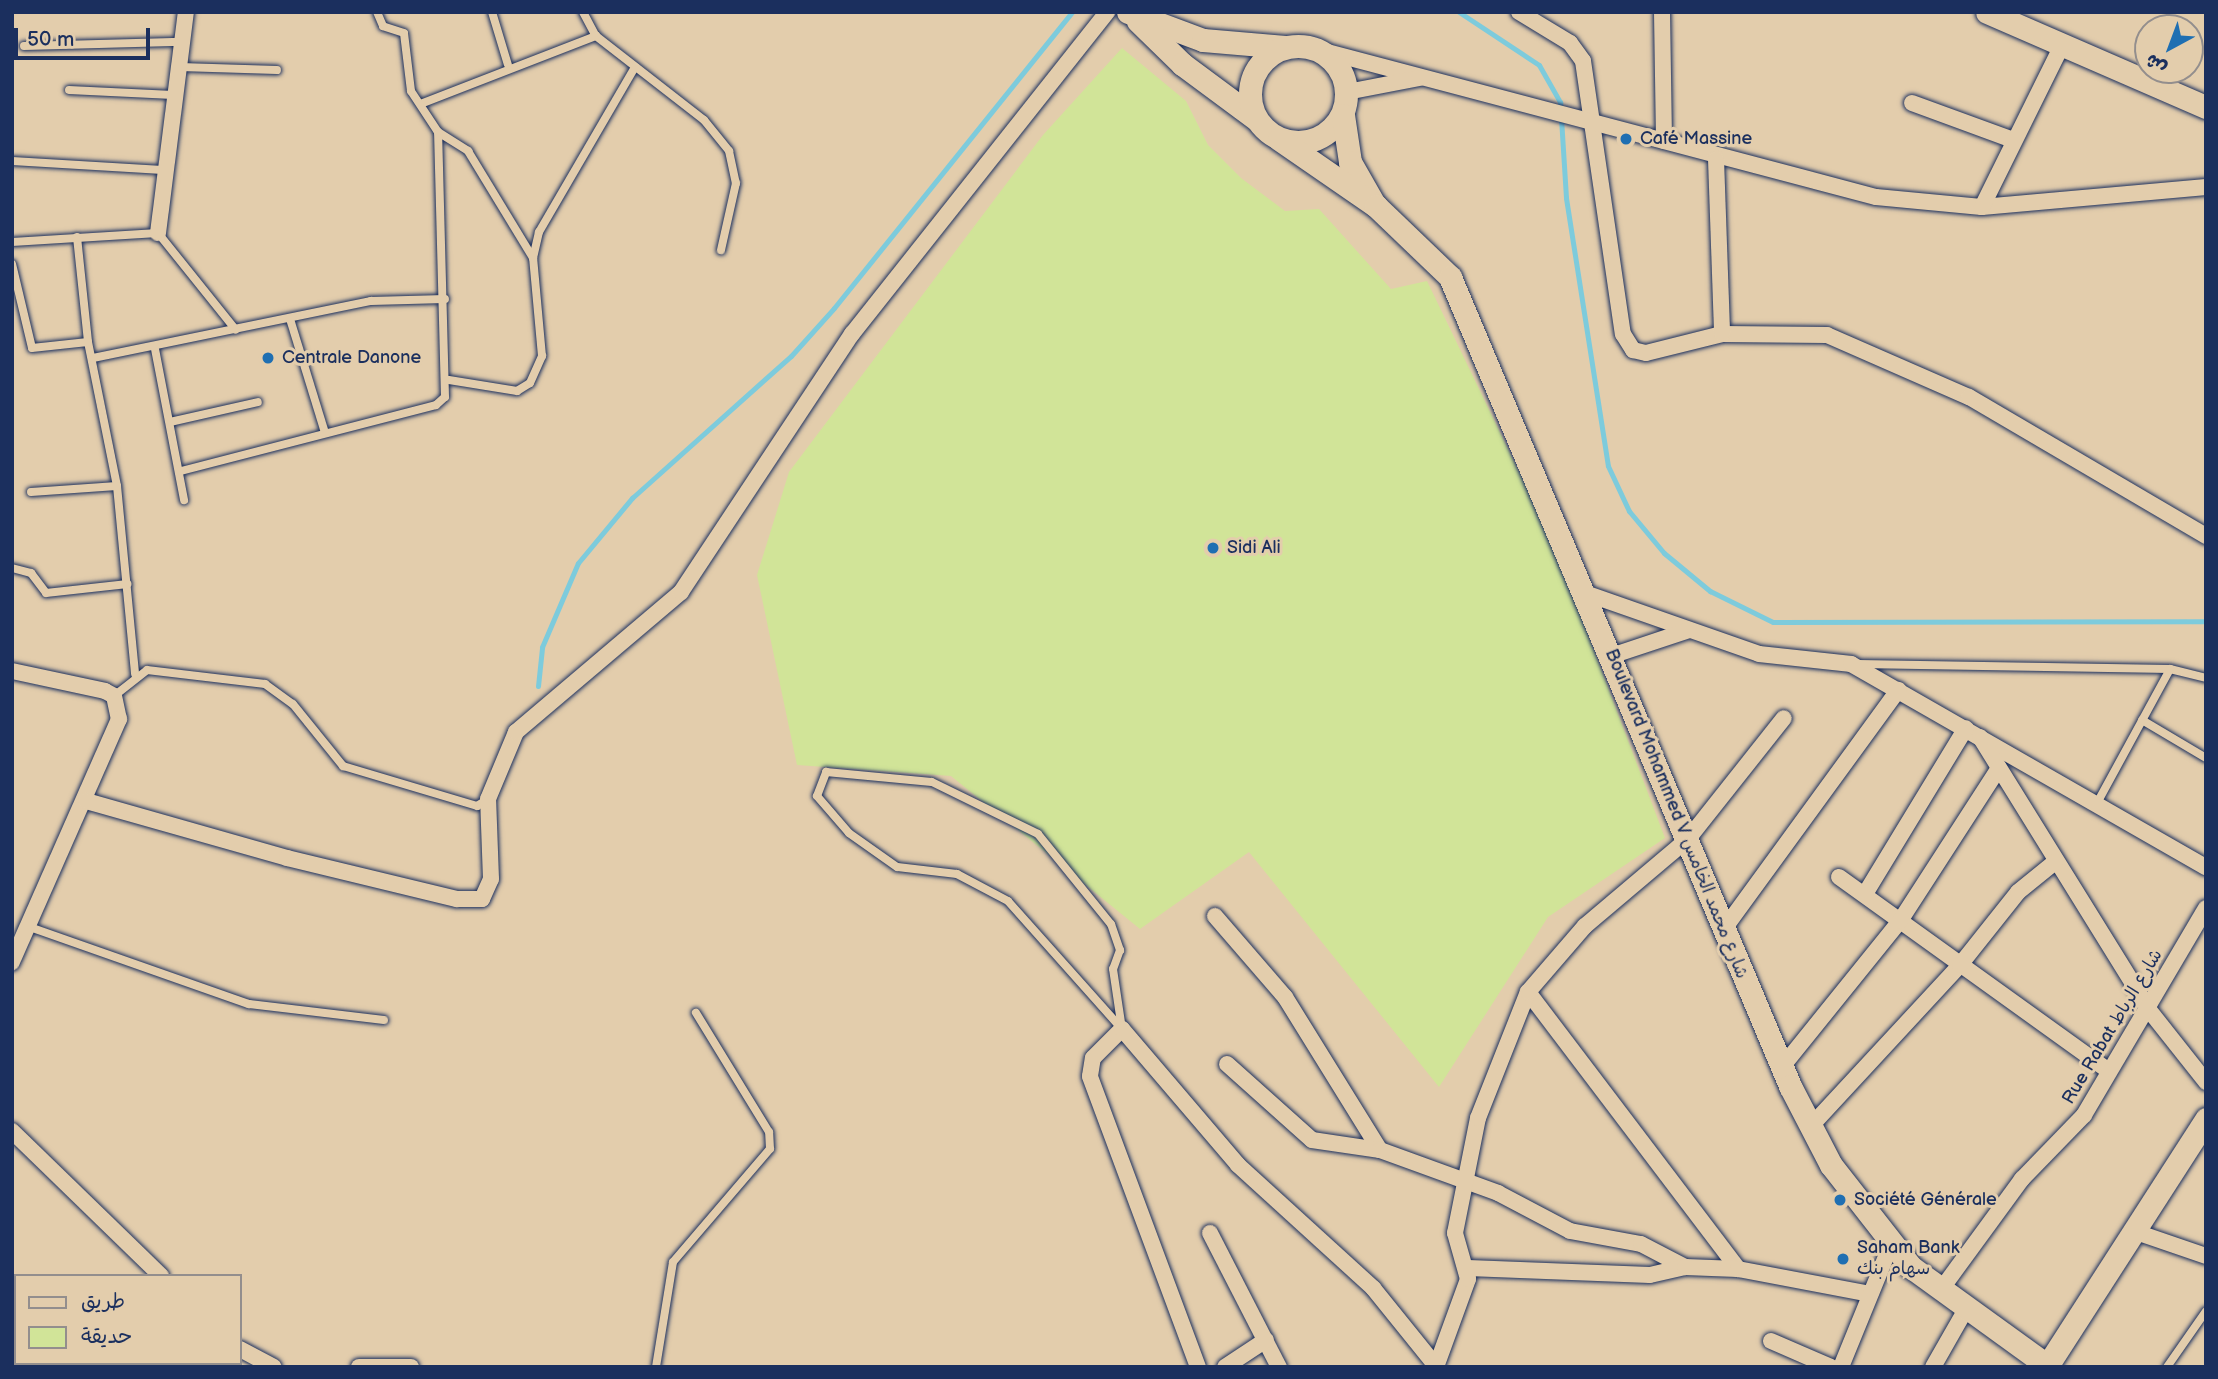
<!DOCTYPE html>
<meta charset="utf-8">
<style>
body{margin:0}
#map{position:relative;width:2218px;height:1379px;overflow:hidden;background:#e3cdac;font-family:"Balsamiq Sans","Playpen Sans Arabic",sans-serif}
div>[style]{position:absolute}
.green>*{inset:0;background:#d1e498}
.stream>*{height:5px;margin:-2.5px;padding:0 2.5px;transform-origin:2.5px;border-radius:2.5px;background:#7dcbdc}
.roads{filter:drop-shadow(0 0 2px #1b2f5e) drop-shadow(0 0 2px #1b2f5e)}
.lane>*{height:8px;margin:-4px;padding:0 4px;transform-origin:4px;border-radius:4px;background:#e3cdac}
.street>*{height:16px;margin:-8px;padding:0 8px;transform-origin:8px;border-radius:8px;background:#e3cdac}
.secondary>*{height:23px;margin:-11.5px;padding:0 11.5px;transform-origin:11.5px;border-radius:11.5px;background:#e3cdac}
.secondary>.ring{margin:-11.5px;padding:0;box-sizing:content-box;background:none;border:23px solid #e3cdac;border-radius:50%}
.dots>*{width:19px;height:19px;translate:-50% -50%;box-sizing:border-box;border:4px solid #e3cdac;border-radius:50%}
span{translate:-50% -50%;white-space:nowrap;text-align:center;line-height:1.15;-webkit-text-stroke:6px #e3cdac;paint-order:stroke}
.poi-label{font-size:18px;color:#1b2f5e}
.left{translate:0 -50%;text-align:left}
.street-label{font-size:18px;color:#1b2f5e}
.frame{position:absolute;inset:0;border:14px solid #1b2f5e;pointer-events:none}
.legend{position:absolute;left:14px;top:1274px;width:228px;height:91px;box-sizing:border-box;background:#e3cdac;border:2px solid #938e8d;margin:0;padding:9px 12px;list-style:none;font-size:21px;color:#1b2f5e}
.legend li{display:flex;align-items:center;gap:14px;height:35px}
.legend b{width:35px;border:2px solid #938e8d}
.north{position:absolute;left:2134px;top:14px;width:70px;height:70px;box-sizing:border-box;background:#e3cdac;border:2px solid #938e8d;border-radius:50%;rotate:221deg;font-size:19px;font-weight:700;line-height:28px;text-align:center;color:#1b2f5e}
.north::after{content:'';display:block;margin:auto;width:24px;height:32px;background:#1f6fb2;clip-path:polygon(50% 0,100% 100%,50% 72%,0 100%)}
.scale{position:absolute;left:14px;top:28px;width:136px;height:32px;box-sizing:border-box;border:4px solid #1b2f5e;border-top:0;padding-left:9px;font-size:21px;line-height:24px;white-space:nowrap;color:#1b2f5e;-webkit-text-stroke:5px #e3cdac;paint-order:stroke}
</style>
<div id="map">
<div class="green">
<i style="clip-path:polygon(1122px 48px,1186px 101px,1208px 145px,1241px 178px,1285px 211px,1319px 209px,1391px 289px,1427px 281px,1552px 540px,1665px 838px,1548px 917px,1439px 1087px,1249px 852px,1140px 929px,951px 776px,797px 765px,757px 575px,789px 472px,1043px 135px)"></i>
</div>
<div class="stream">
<i style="left:1459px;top:12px;width:96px;rotate:33.5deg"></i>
<i style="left:1539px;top:65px;width:43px;rotate:60.4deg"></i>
<i style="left:1560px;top:102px;width:96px;rotate:86.4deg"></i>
<i style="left:1566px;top:198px;width:271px;rotate:81.1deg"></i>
<i style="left:1608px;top:466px;width:50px;rotate:65deg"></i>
<i style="left:1629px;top:511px;width:55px;rotate:50.2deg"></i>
<i style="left:1664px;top:553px;width:60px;rotate:39.6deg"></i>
<i style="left:1710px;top:591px;width:70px;rotate:26.2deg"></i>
<i style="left:1773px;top:622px;width:433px;rotate:-0.1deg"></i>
<i style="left:538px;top:686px;width:39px;rotate:-84deg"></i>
<i style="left:542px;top:647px;width:91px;rotate:-66.8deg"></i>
<i style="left:578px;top:563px;width:85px;rotate:-50.3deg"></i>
<i style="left:632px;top:498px;width:213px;rotate:-41.8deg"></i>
<i style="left:791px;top:356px;width:64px;rotate:-48.1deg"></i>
<i style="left:834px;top:308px;width:380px;rotate:-51.2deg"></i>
</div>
<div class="roads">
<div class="lane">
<i style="left:492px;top:12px;width:55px;rotate:73.2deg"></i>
<i style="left:583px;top:12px;width:27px;rotate:62deg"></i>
<i style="left:596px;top:36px;width:137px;rotate:37.9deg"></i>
<i style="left:704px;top:120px;width:40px;rotate:51deg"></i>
<i style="left:729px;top:151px;width:33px;rotate:78deg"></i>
<i style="left:736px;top:183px;width:69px;rotate:102.6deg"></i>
<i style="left:24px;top:46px;width:158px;rotate:-1.5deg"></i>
<i style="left:180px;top:67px;width:97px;rotate:1.8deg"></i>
<i style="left:69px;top:90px;width:104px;rotate:2.8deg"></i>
<i style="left:423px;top:103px;width:186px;rotate:-21.2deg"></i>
<i style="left:438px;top:132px;width:36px;rotate:32deg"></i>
<i style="left:468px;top:151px;width:125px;rotate:58.7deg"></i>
<i style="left:12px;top:161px;width:151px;rotate:3.4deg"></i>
<i style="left:77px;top:237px;width:106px;rotate:84deg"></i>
<i style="left:88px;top:342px;width:147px;rotate:78.6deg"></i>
<i style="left:117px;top:486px;width:189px;rotate:84.5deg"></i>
<i style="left:12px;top:242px;width:146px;rotate:-3.5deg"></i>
<i style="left:158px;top:233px;width:124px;rotate:51.2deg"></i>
<i style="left:12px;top:264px;width:86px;rotate:76.6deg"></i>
<i style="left:32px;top:348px;width:56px;rotate:-6.1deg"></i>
<i style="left:290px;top:319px;width:119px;rotate:72.9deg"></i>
<i style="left:155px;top:349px;width:154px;rotate:79.1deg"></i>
<i style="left:93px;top:358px;width:284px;rotate:-11.6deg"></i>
<i style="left:371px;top:301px;width:74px;rotate:-1.5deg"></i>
<i style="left:449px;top:380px;width:69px;rotate:9.2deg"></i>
<i style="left:517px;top:391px;width:15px;rotate:-32deg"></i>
<i style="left:530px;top:383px;width:30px;rotate:-66deg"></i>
<i style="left:542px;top:356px;width:98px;rotate:-95.2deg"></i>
<i style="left:533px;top:258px;width:27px;rotate:-77deg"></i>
<i style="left:539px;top:232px;width:191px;rotate:-59.8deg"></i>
<i style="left:170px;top:422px;width:90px;rotate:-12.8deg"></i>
<i style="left:181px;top:471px;width:263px;rotate:-14.5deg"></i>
<i style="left:436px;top:405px;width:12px;rotate:-42deg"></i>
<i style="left:445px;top:397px;width:265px;rotate:-91.5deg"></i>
<i style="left:438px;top:132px;width:49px;rotate:-123.4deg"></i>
<i style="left:411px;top:91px;width:58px;rotate:-96.9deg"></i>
<i style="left:404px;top:33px;width:22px;rotate:-162deg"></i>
<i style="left:383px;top:26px;width:15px;rotate:-113deg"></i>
<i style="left:31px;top:492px;width:86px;rotate:-4deg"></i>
<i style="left:12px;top:568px;width:20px;rotate:15deg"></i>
<i style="left:31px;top:573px;width:25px;rotate:53deg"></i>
<i style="left:46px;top:593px;width:82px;rotate:-6.3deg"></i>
<i style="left:1858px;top:664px;width:312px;rotate:0.9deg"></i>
<i style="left:2170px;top:669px;width:37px;rotate:14deg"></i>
<i style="left:114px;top:696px;width:42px;rotate:-38.2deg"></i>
<i style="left:147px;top:670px;width:119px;rotate:6.8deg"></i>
<i style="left:265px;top:684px;width:34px;rotate:36deg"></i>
<i style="left:293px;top:704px;width:80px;rotate:51.1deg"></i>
<i style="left:343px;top:766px;width:140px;rotate:16.6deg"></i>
<i style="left:477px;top:806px;width:13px;rotate:-32deg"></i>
<i style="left:2142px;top:720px;width:74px;rotate:30.7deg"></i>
<i style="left:826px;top:772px;width:106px;rotate:5.4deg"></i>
<i style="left:932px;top:782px;width:118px;rotate:26.1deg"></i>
<i style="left:1038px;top:834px;width:116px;rotate:51deg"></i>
<i style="left:1111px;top:924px;width:28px;rotate:71deg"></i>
<i style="left:1120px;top:950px;width:20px;rotate:110deg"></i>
<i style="left:1113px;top:969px;width:61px;rotate:81.5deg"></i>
<i style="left:1122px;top:1029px;width:171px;rotate:-131.7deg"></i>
<i style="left:1008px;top:901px;width:58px;rotate:-152.1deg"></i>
<i style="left:957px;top:874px;width:60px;rotate:-173.3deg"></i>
<i style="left:897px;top:867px;width:59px;rotate:-144.7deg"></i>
<i style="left:849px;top:833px;width:49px;rotate:-130.9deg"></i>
<i style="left:817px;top:796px;width:26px;rotate:-69deg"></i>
<i style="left:2096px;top:805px;width:155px;rotate:-61.4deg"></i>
<i style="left:27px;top:926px;width:235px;rotate:19.4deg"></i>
<i style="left:249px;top:1004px;width:136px;rotate:6.8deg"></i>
<i style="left:656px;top:1367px;width:106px;rotate:-80.8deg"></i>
<i style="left:673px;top:1262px;width:149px;rotate:-49.4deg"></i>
<i style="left:770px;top:1149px;width:17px;rotate:-93deg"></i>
<i style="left:769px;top:1132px;width:140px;rotate:-121.5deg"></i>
<i style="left:2167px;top:1367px;width:68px;rotate:-55.1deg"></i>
</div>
<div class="street">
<i style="left:1519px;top:12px;width:60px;rotate:31.3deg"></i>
<i style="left:1570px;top:43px;width:22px;rotate:54deg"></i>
<i style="left:1583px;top:61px;width:276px;rotate:81.7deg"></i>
<i style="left:1623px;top:334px;width:19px;rotate:58deg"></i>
<i style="left:1633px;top:350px;width:13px;rotate:13deg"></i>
<i style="left:1646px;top:353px;width:78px;rotate:-14deg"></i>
<i style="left:1722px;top:334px;width:105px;rotate:0.5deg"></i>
<i style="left:1827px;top:335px;width:155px;rotate:23.6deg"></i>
<i style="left:1969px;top:397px;width:275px;rotate:30.4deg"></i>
<i style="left:1662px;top:12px;width:129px;rotate:89.1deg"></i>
<i style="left:1312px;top:48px;width:583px;rotate:14.8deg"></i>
<i style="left:1876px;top:197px;width:106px;rotate:5.4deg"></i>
<i style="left:1982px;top:207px;width:225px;rotate:-5.1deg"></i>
<i style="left:1347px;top:92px;width:74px;rotate:-10.9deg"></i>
<i style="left:1912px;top:103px;width:108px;rotate:20.1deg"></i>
<i style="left:1716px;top:159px;width:175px;rotate:88deg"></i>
<i style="left:1982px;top:207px;width:178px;rotate:-63.7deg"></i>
<i style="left:158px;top:233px;width:223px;rotate:-82.8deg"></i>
<i style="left:1585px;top:593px;width:184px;rotate:19.3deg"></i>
<i style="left:1759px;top:654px;width:93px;rotate:6.2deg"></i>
<i style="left:1851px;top:664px;width:409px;rotate:29.8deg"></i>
<i style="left:1611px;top:656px;width:82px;rotate:-18.4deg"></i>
<i style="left:12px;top:671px;width:95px;rotate:12.1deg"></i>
<i style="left:105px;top:691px;width:10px;rotate:29deg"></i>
<i style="left:114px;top:696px;width:24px;rotate:78deg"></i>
<i style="left:119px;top:719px;width:266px;rotate:113.8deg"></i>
<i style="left:1980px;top:737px;width:321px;rotate:58.2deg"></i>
<i style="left:2149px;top:1010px;width:92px;rotate:51.6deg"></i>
<i style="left:86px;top:801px;width:209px;rotate:15.8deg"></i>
<i style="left:287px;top:858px;width:175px;rotate:13.6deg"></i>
<i style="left:457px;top:899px;width:25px"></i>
<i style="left:482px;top:899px;width:22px;rotate:-66deg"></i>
<i style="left:491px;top:879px;width:80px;rotate:-92.1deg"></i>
<i style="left:488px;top:799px;width:73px;rotate:-67.3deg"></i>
<i style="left:516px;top:732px;width:216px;rotate:-40.3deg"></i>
<i style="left:681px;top:592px;width:310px;rotate:-56.5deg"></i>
<i style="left:852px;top:334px;width:411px;rotate:-51.6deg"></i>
<i style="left:1839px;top:877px;width:331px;rotate:35.7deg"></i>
<i style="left:1865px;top:894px;width:194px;rotate:-58.7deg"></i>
<i style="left:1215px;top:916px;width:107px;rotate:49.2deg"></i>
<i style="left:1285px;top:997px;width:180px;rotate:58.2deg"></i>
<i style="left:1724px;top:929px;width:296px;rotate:-53.9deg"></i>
<i style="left:1528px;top:992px;width:348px;rotate:52.8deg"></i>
<i style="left:1227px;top:1064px;width:114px;rotate:41.8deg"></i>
<i style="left:1312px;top:1140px;width:69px;rotate:8.4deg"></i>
<i style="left:1380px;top:1150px;width:126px;rotate:20deg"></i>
<i style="left:1498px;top:1193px;width:81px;rotate:27.8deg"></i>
<i style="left:1570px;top:1231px;width:72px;rotate:10.4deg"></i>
<i style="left:1641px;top:1244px;width:50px;rotate:27.6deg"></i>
<i style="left:1782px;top:1067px;width:188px;rotate:-51.1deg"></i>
<i style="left:1900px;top:921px;width:182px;rotate:-57.1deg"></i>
<i style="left:1810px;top:1127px;width:221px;rotate:-47.2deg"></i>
<i style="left:1960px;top:965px;width:93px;rotate:-51.5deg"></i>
<i style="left:2018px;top:892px;width:48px;rotate:-39deg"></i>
<i style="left:12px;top:1131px;width:208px;rotate:44.2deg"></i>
<i style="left:2136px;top:1232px;width:74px;rotate:18.9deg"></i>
<i style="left:1210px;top:1233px;width:151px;rotate:62.8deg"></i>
<i style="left:1468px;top:1268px;width:182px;rotate:2.2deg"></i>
<i style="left:1650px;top:1275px;width:36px;rotate:-13deg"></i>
<i style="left:1685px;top:1267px;width:53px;rotate:2.2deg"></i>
<i style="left:1738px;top:1269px;width:134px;rotate:10.7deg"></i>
<i style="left:1940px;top:1291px;width:139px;rotate:-53.8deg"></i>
<i style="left:2022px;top:1179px;width:89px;rotate:-45.9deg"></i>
<i style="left:2084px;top:1115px;width:240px;rotate:-59.5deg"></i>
<i style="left:1771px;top:1341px;width:65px;rotate:23.4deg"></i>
<i style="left:240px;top:1349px;width:38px;rotate:28deg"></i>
<i style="left:359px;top:1367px;width:52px"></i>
<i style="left:1198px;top:1367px;width:310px;rotate:-110.4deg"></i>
<i style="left:1090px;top:1076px;width:18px;rotate:-81deg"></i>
<i style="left:1093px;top:1058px;width:41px;rotate:-45deg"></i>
<i style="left:1122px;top:1029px;width:179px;rotate:49.5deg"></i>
<i style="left:1238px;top:1165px;width:183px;rotate:42.3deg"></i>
<i style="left:1373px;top:1288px;width:100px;rotate:51.1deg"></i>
<i style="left:1225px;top:1367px;width:49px;rotate:-33.4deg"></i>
<i style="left:1436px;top:1367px;width:94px;rotate:-70deg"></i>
<i style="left:1468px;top:1279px;width:48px;rotate:-105.8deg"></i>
<i style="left:1455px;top:1233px;width:117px;rotate:-78.7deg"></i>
<i style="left:1478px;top:1118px;width:136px;rotate:-68.4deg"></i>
<i style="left:1528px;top:992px;width:87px;rotate:-49.2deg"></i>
<i style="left:1585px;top:926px;width:135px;rotate:-40.2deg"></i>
<i style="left:1688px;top:839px;width:154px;rotate:-51.6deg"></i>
<i style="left:1841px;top:1367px;width:130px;rotate:-67.8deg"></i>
<i style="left:1933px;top:1367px;width:64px;rotate:-60.3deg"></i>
</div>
<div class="secondary">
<i style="left:1128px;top:12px;width:80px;rotate:20.5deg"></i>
<i style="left:1203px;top:40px;width:82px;rotate:4.9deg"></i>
<i style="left:1987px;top:12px;width:239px;rotate:23.5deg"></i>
<i style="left:1138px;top:21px;width:62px;rotate:44.3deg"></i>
<i style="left:1182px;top:64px;width:92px;rotate:36.6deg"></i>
<i class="ring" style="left:1250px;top:46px;width:73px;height:73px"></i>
<i style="left:1343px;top:115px;width:48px;rotate:81.5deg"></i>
<i style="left:1350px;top:162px;width:48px;rotate:60.3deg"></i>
<i style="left:1279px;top:139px;width:118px;rotate:34.6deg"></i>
<i style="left:1376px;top:206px;width:103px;rotate:43.8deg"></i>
<i style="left:1450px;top:277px;width:878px;rotate:67.2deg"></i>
<i style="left:1790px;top:1086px;width:89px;rotate:62.6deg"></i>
<i style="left:1831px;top:1165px;width:130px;rotate:51.9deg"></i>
<i style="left:1911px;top:1267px;width:170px;rotate:35.9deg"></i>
<i style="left:2047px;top:1366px;width:294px;rotate:-57.2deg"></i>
</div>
</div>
<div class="dots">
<i style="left:1626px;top:139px;background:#1f6fb2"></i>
<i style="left:268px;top:358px;background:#1f6fb2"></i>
<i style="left:1213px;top:548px;background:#1f6fb2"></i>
<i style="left:1840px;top:1200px;background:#1f6fb2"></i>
<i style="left:1843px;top:1259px;background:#1f6fb2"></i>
</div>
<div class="poi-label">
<span class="left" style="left:1640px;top:139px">Café Massine</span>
<span class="left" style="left:282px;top:358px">Centrale Danone</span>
<span class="left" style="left:1227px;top:548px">Sidi Ali</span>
<span class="left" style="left:1854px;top:1200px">Société Générale</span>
<span class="left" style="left:1857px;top:1259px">Saham Bank<br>سهام بنك</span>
</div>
<div class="street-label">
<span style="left:1676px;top:814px;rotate:68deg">Boulevard Mohammed V شارع محمد الخامس</span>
<span style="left:2113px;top:1027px;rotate:-59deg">Rue Rabat شارع الرباط</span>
</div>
<div class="frame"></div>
<ul class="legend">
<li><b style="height:9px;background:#e3cdac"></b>طريق</li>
<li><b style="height:19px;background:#d1e498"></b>حديقة</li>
</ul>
<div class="north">ش</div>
<div class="scale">50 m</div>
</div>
